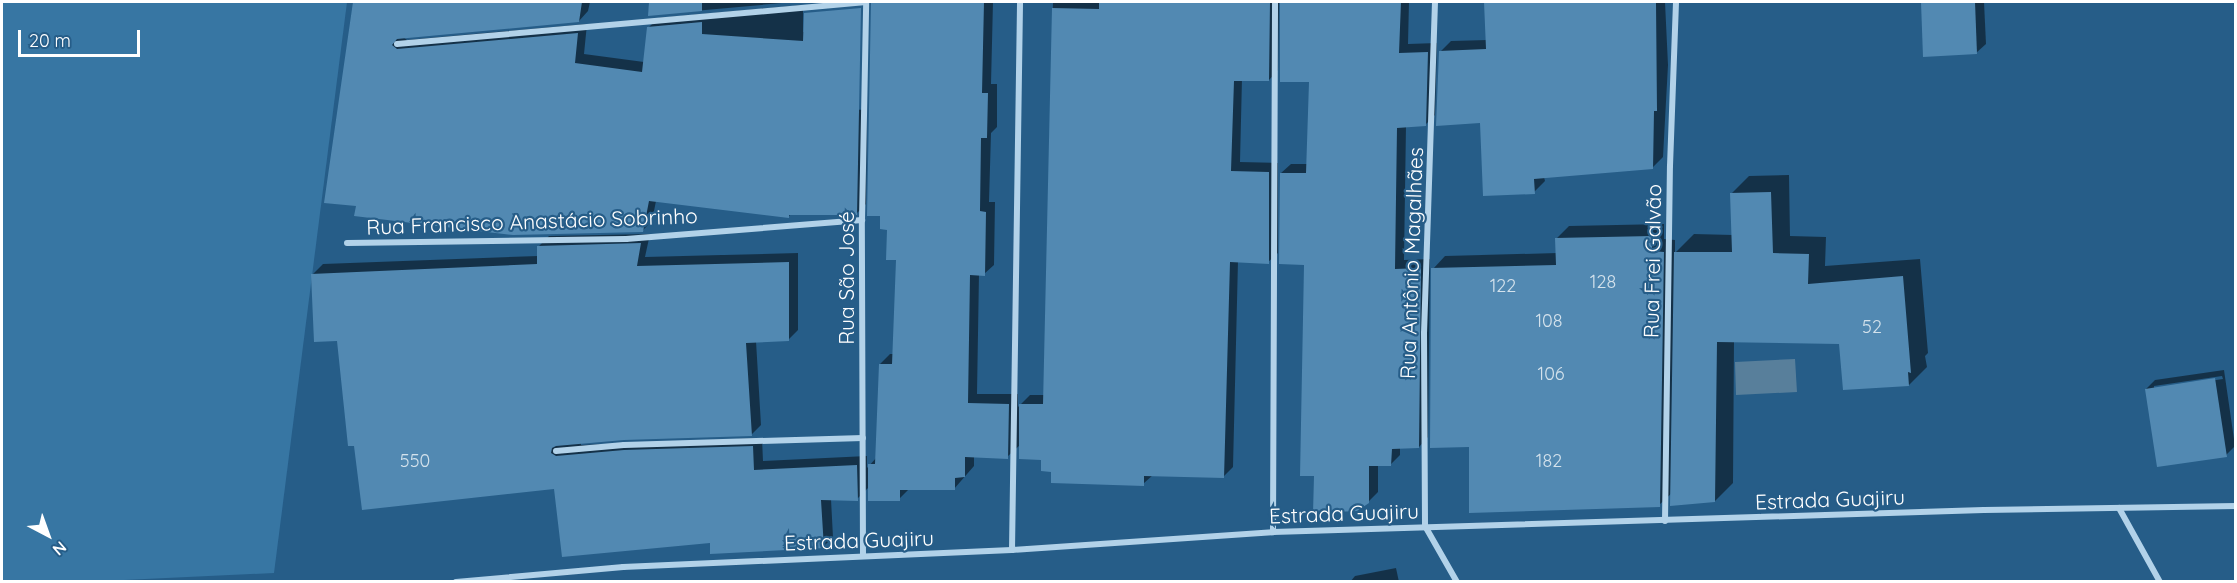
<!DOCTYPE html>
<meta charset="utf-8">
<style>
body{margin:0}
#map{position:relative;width:2237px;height:583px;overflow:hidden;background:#265d88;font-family:Quicksand,sans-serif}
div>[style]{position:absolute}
.green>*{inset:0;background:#3776a3}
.water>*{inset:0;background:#587f9b}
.shadow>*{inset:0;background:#0007}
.building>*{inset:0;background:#5289b2}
.minor>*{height:6px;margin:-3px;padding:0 3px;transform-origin:3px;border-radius:3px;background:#b2d2e9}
span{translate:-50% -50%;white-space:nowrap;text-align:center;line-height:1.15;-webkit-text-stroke:4.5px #265d88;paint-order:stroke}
.number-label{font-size:18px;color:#d4e2ec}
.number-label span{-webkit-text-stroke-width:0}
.street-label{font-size:21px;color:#fff}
.frame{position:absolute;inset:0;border:3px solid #fff;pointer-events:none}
.north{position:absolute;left:18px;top:505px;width:60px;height:60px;-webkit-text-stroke:4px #265d88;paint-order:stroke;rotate:139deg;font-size:16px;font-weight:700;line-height:24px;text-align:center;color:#fff}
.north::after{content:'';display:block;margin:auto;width:21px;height:27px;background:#fff;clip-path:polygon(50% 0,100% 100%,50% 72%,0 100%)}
.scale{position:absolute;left:18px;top:30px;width:122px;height:27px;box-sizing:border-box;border:3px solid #fff;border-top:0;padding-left:8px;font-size:18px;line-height:21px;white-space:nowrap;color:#fff;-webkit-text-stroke:4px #265d88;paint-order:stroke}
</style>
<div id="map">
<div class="green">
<i style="clip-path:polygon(2px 2px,347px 2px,274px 573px,103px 581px,2px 581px)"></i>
</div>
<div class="water">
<i style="clip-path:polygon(1795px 359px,1797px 392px,1736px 395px,1735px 362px)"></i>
</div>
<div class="shadow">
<i style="clip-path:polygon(354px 2px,590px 2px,588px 11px,579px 21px,403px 37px,407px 40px,587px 24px,584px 54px,644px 62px,648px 28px,658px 18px,803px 5px,803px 32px,840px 33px,842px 109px,867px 110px,866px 204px,856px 214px,791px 214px,788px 217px,656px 201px,652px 221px,642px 231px,326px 201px)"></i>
<i style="clip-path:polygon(651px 2px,793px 2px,650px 15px)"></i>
<i style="clip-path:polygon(883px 2px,993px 2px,991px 84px,997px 84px,997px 127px,991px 133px,989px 202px,995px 202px,994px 265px,984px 274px,979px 274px,977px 394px,1018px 394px,1018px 407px,1030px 395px,1044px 395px,1053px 2px,1279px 2px,1278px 70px,1269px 80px,1242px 79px,1240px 162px,1278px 163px,1278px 253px,1268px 262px,1238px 261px,1233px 467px,1224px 476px,1153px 475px,1143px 484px,1053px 471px,1043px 459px,1020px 445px,1007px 457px,974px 456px,974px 466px,954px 489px,909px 489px,899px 499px,870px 486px,857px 499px,831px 499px,833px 537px,823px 547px,711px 541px,555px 487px,339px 340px,313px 274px,323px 264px,538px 256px,539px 246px,549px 236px,650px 234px,645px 257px,798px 253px,798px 330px,788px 340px,756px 341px,761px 425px,751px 435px,624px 438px,581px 442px,581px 445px,762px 438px,763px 461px,867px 456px,867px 468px,877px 457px,880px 364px,890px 354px,894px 354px,897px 259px,889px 229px,877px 112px)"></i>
<i style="clip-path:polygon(1282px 2px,1409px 2px,1408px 44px,1437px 43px,1435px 115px,1425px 125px,1406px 126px,1404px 260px,1430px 259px,1428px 437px,1419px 447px,1400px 447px,1400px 455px,1391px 464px,1378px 464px,1378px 492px,1368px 502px,1315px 475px,1306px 264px,1281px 173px,1291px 164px,1308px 164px,1311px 81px,1281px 80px)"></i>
<i style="clip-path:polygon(1486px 2px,1665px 2px,1668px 65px,1663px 157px,1652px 168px,1544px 177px,1545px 181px,1534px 192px,1481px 121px,1440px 52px,1451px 41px,1487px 40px)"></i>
<i style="clip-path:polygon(1923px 2px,1984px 2px,1986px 44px,1976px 53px,1925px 55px)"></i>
<i style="clip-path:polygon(1789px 175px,1790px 236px,1826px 237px,1825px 266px,1920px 259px,1928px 353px,1925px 356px,1927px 367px,1909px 385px,1841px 343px,1734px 341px,1733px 483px,1715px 501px,1672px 493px,1659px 505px,1470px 446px,1433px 269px,1445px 256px,1557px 253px,1557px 238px,1569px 226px,1664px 224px,1664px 239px,1675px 240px,1675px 253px,1694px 234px,1733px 235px,1731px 194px,1749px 176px)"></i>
<i style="clip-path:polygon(evenodd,2224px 370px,2235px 446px,2226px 455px,2146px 389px,2155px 380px,2224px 370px,2222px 376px,2223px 379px,2154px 389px,2154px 386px,2222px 376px)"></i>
<i style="clip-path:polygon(1396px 568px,1399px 582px,1350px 582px,1355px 576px)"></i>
</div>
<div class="building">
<i style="clip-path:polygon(353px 2px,582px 2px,579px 22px,397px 39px,392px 45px,397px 49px,578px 33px,575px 63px,642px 72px,647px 27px,702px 22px,702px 34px,803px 41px,804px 13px,861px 8px,857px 215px,789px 215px,789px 218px,649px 201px,643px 232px,513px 235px,354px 216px,356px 206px,324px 203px)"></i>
<i style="clip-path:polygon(649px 2px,702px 2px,702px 11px,648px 16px)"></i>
<i style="clip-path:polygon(871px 2px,984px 2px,982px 93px,988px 93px,987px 138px,981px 138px,980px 211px,986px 212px,985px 276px,970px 275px,968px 403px,1009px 404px,1008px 459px,965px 457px,965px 477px,955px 478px,955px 490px,900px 490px,900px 501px,868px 501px,868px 464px,875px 464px,879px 364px,892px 364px,896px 260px,886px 260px,887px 230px,880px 229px,880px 216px,867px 216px)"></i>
<i style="clip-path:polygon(1099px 2px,1270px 2px,1269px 81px,1234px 81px,1231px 171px,1269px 172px,1269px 264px,1230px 262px,1224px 478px,1144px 476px,1144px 486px,1051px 483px,1051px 472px,1041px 471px,1041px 460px,1019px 459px,1019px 404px,1043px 404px,1052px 8px,1099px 9px)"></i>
<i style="clip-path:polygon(1280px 2px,1401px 2px,1399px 53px,1428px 52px,1426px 126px,1397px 128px,1395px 269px,1421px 268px,1419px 448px,1392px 449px,1391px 466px,1369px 466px,1369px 503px,1357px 511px,1313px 513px,1314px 476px,1300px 476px,1304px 265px,1279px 264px,1280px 173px,1306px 173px,1309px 82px,1280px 82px)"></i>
<i style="clip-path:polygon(1484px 2px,1656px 2px,1657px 111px,1654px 111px,1653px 169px,1534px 179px,1535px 194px,1483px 196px,1480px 123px,1436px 126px,1439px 51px,1486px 49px)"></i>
<i style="clip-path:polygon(1921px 2px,1975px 2px,1977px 54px,1923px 57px)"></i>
<i style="clip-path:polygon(1771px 192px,1773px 253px,1809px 254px,1808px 284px,1903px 276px,1911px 373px,1908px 372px,1909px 386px,1843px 390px,1839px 344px,1717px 342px,1715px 502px,1670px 506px,1674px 252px,1732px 252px,1730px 193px)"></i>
<i style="clip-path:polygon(1652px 236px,1652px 251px,1664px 252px,1660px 507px,1469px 513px,1469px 447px,1430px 448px,1431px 268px,1556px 265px,1555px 238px)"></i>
<i style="clip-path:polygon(641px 243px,637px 266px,789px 262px,789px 341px,746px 343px,752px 436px,624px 440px,556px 446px,552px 448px,551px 453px,556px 456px,624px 450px,753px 446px,754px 470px,857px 465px,858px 501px,821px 500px,824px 548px,710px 554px,710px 543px,562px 557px,554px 489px,362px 510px,354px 446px,348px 446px,337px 341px,314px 342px,311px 274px,537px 264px,537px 246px)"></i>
<i style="clip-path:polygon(2215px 378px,2227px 457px,2157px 467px,2145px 389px)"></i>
</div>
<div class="minor">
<i style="left:1435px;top:2px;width:331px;rotate:91.9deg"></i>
<i style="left:1424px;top:333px;width:193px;rotate:89.7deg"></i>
<i style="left:1425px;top:526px;width:64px;rotate:60.3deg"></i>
<i style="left:397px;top:44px;width:471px;rotate:-5.1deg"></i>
<i style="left:347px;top:243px;width:279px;rotate:-0.8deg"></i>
<i style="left:626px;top:239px;width:237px;rotate:-4.6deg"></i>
<i style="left:556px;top:451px;width:68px;rotate:-5deg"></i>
<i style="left:624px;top:445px;width:239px;rotate:-1.7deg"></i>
<i style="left:2119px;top:508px;width:85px;rotate:61deg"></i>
<i style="left:1665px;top:521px;width:355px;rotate:-89.2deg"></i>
<i style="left:1670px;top:166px;width:164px;rotate:-87.9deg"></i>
<i style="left:1273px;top:532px;width:530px;rotate:-89.78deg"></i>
<i style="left:1012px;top:550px;width:548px;rotate:-89.16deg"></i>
<i style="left:863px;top:555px;width:335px;rotate:-90.2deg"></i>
<i style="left:862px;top:220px;width:218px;rotate:-88.9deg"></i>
<i style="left:456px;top:582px;width:168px;rotate:-5.1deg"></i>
<i style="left:623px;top:567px;width:389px;rotate:-2.5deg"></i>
<i style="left:1012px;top:550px;width:262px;rotate:-3.9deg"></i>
<i style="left:1273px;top:532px;width:711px;rotate:-1.77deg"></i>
<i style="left:1984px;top:510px;width:252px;rotate:-0.9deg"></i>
</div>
<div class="number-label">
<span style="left:1603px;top:282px">128</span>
<span style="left:1503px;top:286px">122</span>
<span style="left:1549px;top:321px">108</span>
<span style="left:1872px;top:327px">52</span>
<span style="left:1551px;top:374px">106</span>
<span style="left:415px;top:461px">550</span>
<span style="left:1549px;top:461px">182</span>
</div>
<div class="street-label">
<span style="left:532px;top:221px;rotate:-2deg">Rua Francisco Anastácio Sobrinho</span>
<span style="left:1652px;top:261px;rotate:-89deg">Rua Frei Galvão</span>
<span style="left:1411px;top:263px;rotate:-88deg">Rua Antônio Magalhães</span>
<span style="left:846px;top:278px;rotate:-90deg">Rua São José</span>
<span style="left:1830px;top:499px;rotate:-2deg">Estrada Guajiru</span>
<span style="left:1344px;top:513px;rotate:-2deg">Estrada Guajiru</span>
<span style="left:859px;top:540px;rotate:-2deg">Estrada Guajiru</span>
</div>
<div class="frame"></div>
<div class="north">N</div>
<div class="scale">20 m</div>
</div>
